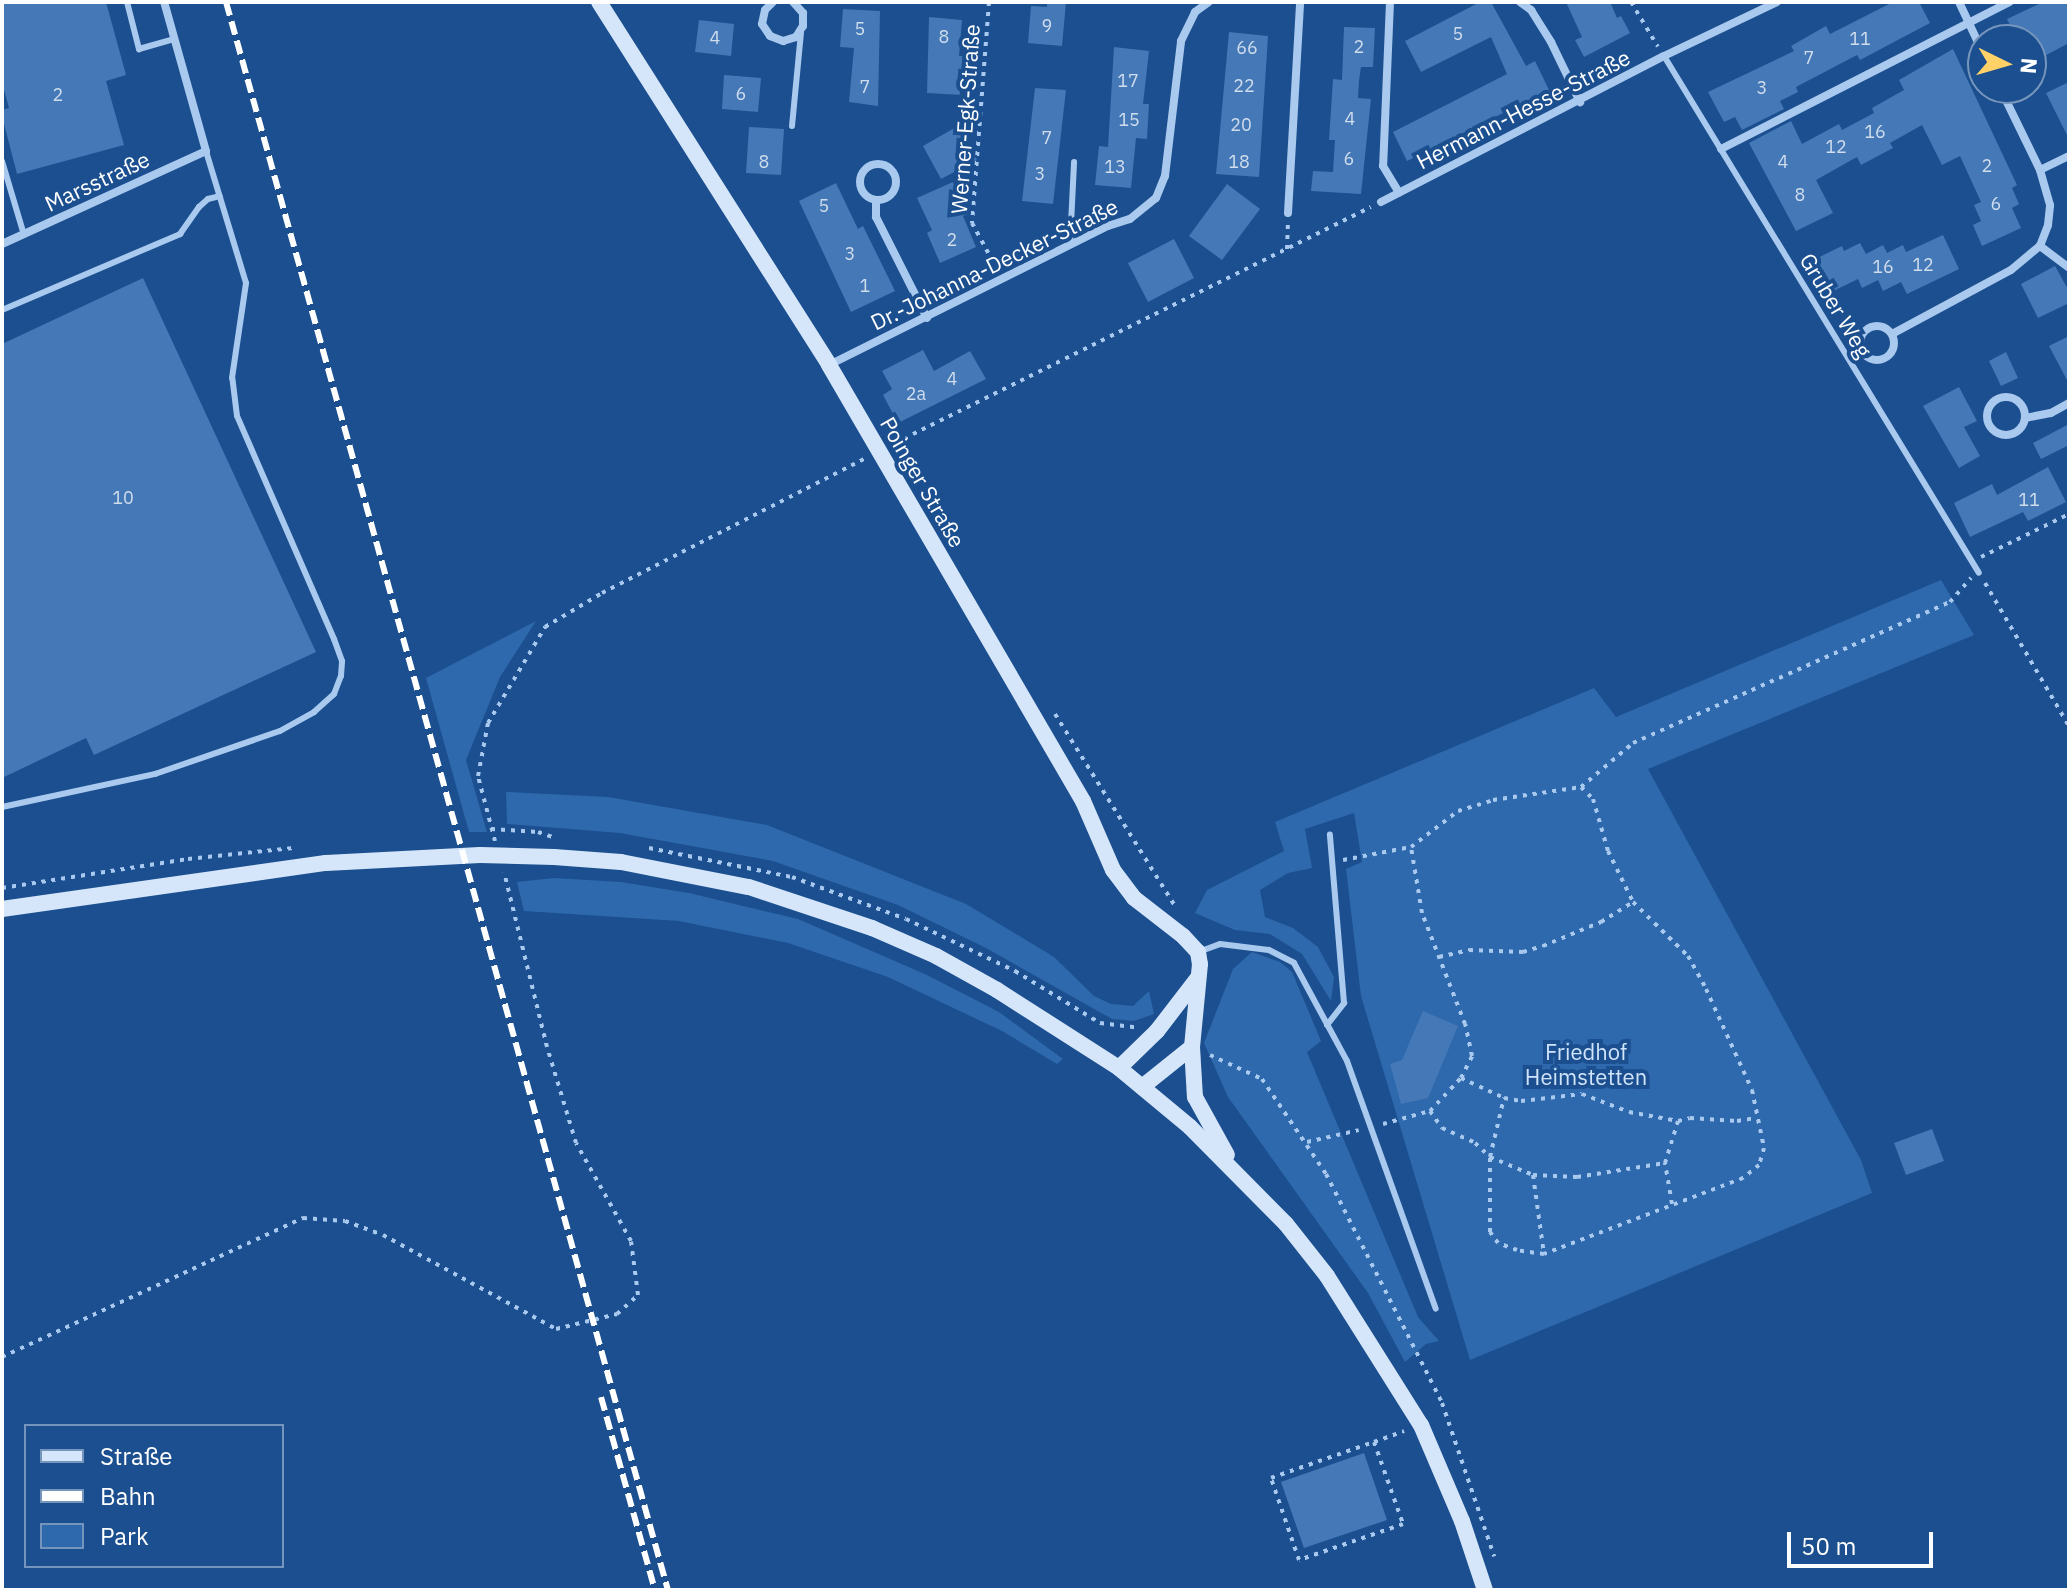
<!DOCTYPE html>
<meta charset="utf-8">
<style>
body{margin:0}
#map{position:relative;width:2071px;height:1592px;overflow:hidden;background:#1b4f8f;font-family:"IBM Plex Sans",sans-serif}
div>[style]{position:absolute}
.green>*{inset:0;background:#2e69ad}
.building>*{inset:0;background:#4478b7}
.path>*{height:4px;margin-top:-2px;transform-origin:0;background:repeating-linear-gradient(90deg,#a9c9ee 0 4px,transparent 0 10px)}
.lane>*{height:6px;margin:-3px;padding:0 3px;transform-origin:3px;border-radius:3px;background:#a9c9ee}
.street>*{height:8px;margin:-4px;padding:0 4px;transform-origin:4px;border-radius:4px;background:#a9c9ee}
.street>.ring{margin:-4px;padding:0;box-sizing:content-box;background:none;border:8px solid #a9c9ee;border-radius:50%}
.secondary>*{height:16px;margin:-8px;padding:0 8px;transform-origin:8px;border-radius:8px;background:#d6e6fa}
.rail>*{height:6px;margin-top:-3px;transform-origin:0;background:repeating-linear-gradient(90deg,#fff 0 14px,transparent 0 20px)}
span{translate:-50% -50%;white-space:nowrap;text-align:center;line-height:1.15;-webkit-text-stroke:8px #1b4f8f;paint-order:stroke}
.number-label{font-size:18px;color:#d0dded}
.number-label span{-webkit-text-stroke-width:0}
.street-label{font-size:22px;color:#fff}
.park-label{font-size:22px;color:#cfe3fa}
.frame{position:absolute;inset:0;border:4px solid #fff;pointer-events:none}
.legend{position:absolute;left:24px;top:1424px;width:260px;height:144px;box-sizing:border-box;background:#1b4f8f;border:2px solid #7695bc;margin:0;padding:10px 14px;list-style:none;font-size:24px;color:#fff}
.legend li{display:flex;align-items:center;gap:16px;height:40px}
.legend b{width:40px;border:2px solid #7695bc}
.north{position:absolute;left:1967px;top:24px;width:80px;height:80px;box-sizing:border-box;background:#1b4f8f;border:2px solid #7695bc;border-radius:50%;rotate:95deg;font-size:22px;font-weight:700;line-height:32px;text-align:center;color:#fff}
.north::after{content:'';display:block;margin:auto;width:28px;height:36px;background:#ffd166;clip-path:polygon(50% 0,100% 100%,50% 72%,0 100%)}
.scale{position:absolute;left:1787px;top:1532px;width:146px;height:36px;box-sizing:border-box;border:4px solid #fff;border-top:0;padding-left:10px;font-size:24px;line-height:28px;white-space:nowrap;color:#fff;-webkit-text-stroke:6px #1b4f8f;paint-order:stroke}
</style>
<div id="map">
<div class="green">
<i style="clip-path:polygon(1941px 580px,1974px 635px,1648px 769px,1861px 1160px,1872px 1193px,1470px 1360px,1361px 996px,1346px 869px,1362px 862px,1354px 813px,1305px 829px,1312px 868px,1288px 873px,1260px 890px,1265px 917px,1293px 928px,1318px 947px,1334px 977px,1331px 1001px,1302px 954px,1270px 934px,1235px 930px,1195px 913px,1207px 890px,1284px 851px,1275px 822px,1594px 688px,1616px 717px)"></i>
<i style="clip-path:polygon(536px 621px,500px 677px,466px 760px,487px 832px,469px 832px,426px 678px)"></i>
<i style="clip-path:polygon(506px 792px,608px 797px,767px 825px,966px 904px,1054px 957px,1094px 996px,1111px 1004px,1133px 1006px,1149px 991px,1154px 1014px,1134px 1021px,1112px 1019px,986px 948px,898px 905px,773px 861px,620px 833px,507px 824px)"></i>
<i style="clip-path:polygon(554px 878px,621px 882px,689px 893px,798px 919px,927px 975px,999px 1012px,1063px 1059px,1057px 1064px,1002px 1031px,888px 977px,788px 943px,679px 921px,524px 911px,517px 882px)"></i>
<i style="clip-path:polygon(1252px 952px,1280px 962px,1292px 972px,1321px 1041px,1307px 1052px,1418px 1317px,1439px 1341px,1426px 1344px,1405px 1362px,1368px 1293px,1228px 1097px,1204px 1043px,1233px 969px)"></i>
</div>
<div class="building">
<i style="clip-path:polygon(2px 2px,106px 2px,126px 75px,106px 81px,124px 145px,17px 174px,2px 116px,2px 110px,9px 108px,2px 82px)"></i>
<i style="clip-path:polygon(1047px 2px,1066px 2px,1062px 46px,1028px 43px,1031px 6px,1047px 7px)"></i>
<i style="clip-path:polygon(1480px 2px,1491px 2px,1526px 66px,1535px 61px,1549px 90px,1407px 161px,1393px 132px,1507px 74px,1491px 37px,1421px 72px,1405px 41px)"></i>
<i style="clip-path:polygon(1566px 2px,1610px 2px,1617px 18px,1621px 16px,1630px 33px,1584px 57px,1575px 40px,1582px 37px)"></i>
<i style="clip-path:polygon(1893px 2px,1919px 2px,1930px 23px,1860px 60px,1857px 55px,1796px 87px,1798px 92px,1780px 101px,1784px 109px,1742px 130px,1735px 117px,1724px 122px,1708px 92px,1794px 51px,1791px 46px,1826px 26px,1830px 34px)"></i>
<i style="clip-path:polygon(2043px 2px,2069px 2px,2069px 43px,2031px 63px,2031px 40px,2017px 40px,2007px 19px)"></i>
<i style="clip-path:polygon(843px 9px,880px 11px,878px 106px,849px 102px,854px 48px,840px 47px)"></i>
<i style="clip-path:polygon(929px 17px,962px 20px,959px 56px,965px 56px,963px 95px,927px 93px)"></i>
<i style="clip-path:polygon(699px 20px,734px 24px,731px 56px,695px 52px)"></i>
<i style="clip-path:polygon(1344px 27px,1375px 28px,1373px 67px,1361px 67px,1359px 81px,1358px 98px,1371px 99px,1361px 194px,1311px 191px,1313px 171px,1333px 172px,1335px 140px,1329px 140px,1333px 79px,1342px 80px)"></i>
<i style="clip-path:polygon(1229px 32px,1268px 36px,1259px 177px,1216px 174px)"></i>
<i style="clip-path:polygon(1114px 47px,1149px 51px,1143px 104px,1149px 104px,1147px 139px,1136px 138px,1131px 188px,1095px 185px,1099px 146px,1108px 147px)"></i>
<i style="clip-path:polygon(1953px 49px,2017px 185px,2012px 188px,2019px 204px,2012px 208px,2021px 228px,1982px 246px,1973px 225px,1981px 221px,1974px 205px,1981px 202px,1960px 156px,1942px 165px,1922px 125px,1890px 143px,1893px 148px,1861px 165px,1857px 157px,1816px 180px,1833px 213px,1796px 231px,1749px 143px,1791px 121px,1802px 144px,1839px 124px,1842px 130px,1874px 113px,1872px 108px,1904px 90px,1899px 80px)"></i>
<i style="clip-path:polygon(724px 75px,761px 78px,758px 112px,722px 109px)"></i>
<i style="clip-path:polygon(2069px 82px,2069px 139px,2046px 93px)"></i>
<i style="clip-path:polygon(1035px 88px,1066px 90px,1053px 204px,1022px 201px)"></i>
<i style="clip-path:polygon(958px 126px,977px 160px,941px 179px,923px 146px)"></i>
<i style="clip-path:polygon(749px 127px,784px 129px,781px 175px,746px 173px)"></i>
<i style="clip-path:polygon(953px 182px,968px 214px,963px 216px,976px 247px,940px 263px,927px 233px,932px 230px,917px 198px)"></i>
<i style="clip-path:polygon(836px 183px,858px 229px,863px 226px,895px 291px,851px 312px,799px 201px)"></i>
<i style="clip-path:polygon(1227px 184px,1260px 209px,1222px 260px,1189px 236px)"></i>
<i style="clip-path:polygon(1943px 235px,1959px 269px,1907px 294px,1901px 282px,1883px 291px,1878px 280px,1862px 288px,1858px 279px,1823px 296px,1807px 263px,1842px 246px,1844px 251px,1860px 243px,1866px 254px,1883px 245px,1887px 253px,1903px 245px,1906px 252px)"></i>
<i style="clip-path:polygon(1174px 239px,1194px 278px,1148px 302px,1128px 263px)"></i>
<i style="clip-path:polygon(2055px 266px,2069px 291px,2069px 303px,2038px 318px,2021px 284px)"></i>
<i style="clip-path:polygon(143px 278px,316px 652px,94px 755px,86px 738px,2px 778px,2px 344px)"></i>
<i style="clip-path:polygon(2069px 336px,2069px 384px,2049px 346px)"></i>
<i style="clip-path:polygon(923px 350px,934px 371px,970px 351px,986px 379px,898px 423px,883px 395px,892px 389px,882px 371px)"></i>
<i style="clip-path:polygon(2006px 352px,2018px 378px,2001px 386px,1989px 361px)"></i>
<i style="clip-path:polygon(1959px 387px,1977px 421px,1964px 427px,1980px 456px,1959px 468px,1923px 406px)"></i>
<i style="clip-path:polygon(2069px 424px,2069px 445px,2041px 459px,2033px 443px)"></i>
<i style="clip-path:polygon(2048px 467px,2066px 502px,2028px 521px,2023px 512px,1970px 537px,1954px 503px,1992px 484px,1997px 495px)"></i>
<i style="clip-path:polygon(1423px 1011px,1458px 1026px,1428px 1098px,1401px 1104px,1390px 1064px,1402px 1060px)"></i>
<i style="clip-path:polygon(1932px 1129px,1944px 1161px,1906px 1175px,1894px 1143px)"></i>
<i style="clip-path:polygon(1364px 1453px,1387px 1520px,1304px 1548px,1281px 1482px)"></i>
</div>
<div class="path">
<i style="left:989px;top:2px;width:222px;rotate:94.4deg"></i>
<i style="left:972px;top:223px;width:52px;rotate:61.5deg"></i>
<i style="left:1631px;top:2px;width:52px;rotate:59deg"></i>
<i style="left:1287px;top:249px;width:26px;rotate:-88deg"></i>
<i style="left:895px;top:443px;width:531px;rotate:-26.37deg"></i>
<i style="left:1981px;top:557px;width:98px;rotate:-26deg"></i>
<i style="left:1985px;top:583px;width:166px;rotate:59.6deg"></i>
<i style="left:1055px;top:714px;width:226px;rotate:58deg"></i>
<i style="left:1581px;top:787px;width:68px;rotate:-40.2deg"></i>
<i style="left:1633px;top:743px;width:347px;rotate:-24deg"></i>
<i style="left:1950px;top:602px;width:32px;rotate:-49deg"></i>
<i style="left:491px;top:829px;width:47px;rotate:3.7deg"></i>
<i style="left:538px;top:832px;width:18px;rotate:19deg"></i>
<i style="left:495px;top:841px;width:67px;rotate:-104.7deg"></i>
<i style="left:478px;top:776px;width:54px;rotate:-79.3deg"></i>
<i style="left:488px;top:723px;width:112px;rotate:-59.3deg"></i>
<i style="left:545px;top:627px;width:66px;rotate:-30.8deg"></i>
<i style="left:602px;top:593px;width:297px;rotate:-27.1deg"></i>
<i style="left:649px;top:848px;width:146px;rotate:11.5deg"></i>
<i style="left:792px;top:877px;width:121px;rotate:20.2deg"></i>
<i style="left:906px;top:919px;width:121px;rotate:25.5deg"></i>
<i style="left:1015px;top:971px;width:100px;rotate:31.5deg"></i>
<i style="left:1100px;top:1023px;width:35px;rotate:7deg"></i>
<i style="left:1343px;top:860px;width:69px;rotate:-10.8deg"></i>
<i style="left:1411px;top:847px;width:59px;rotate:-37.5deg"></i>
<i style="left:1458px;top:811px;width:37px;rotate:-17deg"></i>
<i style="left:1493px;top:800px;width:89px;rotate:-8.4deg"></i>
<i style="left:1581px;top:787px;width:17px;rotate:45deg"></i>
<i style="left:1593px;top:799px;width:54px;rotate:73.9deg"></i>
<i style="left:1608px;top:851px;width:57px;rotate:63.9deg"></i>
<i style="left:1633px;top:902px;width:77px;rotate:44.5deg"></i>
<i style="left:1688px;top:956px;width:38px;rotate:61deg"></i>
<i style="left:1706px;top:989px;width:111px;rotate:65.5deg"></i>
<i style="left:1752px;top:1090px;width:59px;rotate:78.3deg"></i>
<i style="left:1764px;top:1148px;width:18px;rotate:106deg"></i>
<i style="left:1759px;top:1165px;width:21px;rotate:141deg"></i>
<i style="left:1743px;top:1178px;width:213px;rotate:159.1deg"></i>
<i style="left:1544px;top:1254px;width:27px;rotate:-172deg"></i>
<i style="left:1517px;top:1250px;width:20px;rotate:-160deg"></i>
<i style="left:1498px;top:1243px;width:14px;rotate:-126deg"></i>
<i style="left:1490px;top:1232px;width:75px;rotate:-90deg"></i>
<i style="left:1490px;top:1157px;width:61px;rotate:-76.7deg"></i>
<i style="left:2px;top:888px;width:188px;rotate:-8.9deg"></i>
<i style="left:188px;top:859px;width:106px;rotate:-6deg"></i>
<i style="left:1439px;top:957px;width:31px;rotate:-13deg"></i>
<i style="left:1469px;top:950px;width:54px;rotate:2.1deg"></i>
<i style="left:1523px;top:952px;width:21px;rotate:-17deg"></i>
<i style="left:1543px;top:946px;width:63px;rotate:-22.5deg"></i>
<i style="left:1601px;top:922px;width:38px;rotate:-32deg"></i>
<i style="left:1210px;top:1055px;width:57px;rotate:24.8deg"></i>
<i style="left:1262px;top:1079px;width:115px;rotate:56deg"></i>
<i style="left:1326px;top:1174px;width:257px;rotate:63.1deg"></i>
<i style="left:1442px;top:1403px;width:162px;rotate:71.2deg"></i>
<i style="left:1461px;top:1078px;width:47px;rotate:24.9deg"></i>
<i style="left:1504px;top:1098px;width:17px;rotate:10deg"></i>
<i style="left:1521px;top:1101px;width:61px;rotate:-6.5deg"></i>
<i style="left:1582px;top:1094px;width:50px;rotate:21deg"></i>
<i style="left:1629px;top:1112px;width:50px;rotate:10.4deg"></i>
<i style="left:1430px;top:1111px;width:21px;rotate:55deg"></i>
<i style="left:1442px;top:1128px;width:36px;rotate:24deg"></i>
<i style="left:1475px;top:1143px;width:21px;rotate:43deg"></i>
<i style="left:1490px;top:1157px;width:47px;rotate:22.7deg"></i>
<i style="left:1533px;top:1175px;width:44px;rotate:2.6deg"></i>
<i style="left:1577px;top:1177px;width:89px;rotate:-9deg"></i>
<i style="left:1383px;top:1124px;width:49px;rotate:-15.5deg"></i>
<i style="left:1430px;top:1111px;width:45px;rotate:-46.8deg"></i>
<i style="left:1461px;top:1078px;width:25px;rotate:-63deg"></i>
<i style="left:1472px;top:1056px;width:33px;rotate:-102deg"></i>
<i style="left:1465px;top:1024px;width:119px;rotate:-111.2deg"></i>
<i style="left:1422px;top:913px;width:67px;rotate:-99.5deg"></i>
<i style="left:1307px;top:1142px;width:53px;rotate:-13deg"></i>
<i style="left:1533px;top:1175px;width:80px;rotate:82.1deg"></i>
<i style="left:1672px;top:1204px;width:42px;rotate:-99.7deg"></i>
<i style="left:1665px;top:1163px;width:44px;rotate:-72.8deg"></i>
<i style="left:1678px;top:1121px;width:12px;rotate:-14deg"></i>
<i style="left:1690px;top:1118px;width:47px;rotate:3.7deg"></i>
<i style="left:1737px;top:1121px;width:20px;rotate:-9deg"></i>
<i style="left:2px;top:1357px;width:332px;rotate:-24.8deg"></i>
<i style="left:303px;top:1218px;width:42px;rotate:4.1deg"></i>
<i style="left:345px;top:1221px;width:40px;rotate:20.2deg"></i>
<i style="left:383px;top:1235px;width:197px;rotate:28.5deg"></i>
<i style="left:556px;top:1329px;width:63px;rotate:-13.8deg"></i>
<i style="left:617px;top:1314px;width:28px;rotate:-42deg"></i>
<i style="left:638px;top:1295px;width:54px;rotate:-97.4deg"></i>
<i style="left:631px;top:1241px;width:112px;rotate:-119.3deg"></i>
<i style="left:576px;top:1143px;width:100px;rotate:-106.8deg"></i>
<i style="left:547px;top:1047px;width:180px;rotate:-103.8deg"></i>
<i style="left:1374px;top:1442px;width:87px;rotate:70.5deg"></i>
<i style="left:1403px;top:1524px;width:110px;rotate:160.9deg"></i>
<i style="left:1299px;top:1560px;width:87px;rotate:-108.9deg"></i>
<i style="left:1271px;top:1478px;width:109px;rotate:-19.3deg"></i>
<i style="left:1374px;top:1442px;width:32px;rotate:-20deg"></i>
</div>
<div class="lane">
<i style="left:127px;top:2px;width:49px;rotate:75.7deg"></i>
<i style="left:139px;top:49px;width:37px;rotate:-16deg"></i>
<i style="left:1664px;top:56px;width:605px;rotate:58.65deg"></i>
<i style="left:792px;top:126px;width:94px;rotate:-84.5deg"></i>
<i style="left:2px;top:161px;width:77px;rotate:73.4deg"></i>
<i style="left:1070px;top:245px;width:83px;rotate:-87.2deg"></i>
<i style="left:2px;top:310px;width:194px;rotate:-23.1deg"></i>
<i style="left:180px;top:234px;width:33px;rotate:-55deg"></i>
<i style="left:199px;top:207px;width:12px;rotate:-42deg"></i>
<i style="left:208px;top:199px;width:12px;rotate:-14deg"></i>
<i style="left:2px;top:807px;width:157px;rotate:-12.2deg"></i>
<i style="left:155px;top:774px;width:132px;rotate:-19deg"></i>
<i style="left:280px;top:731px;width:39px;rotate:-29deg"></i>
<i style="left:314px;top:712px;width:27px;rotate:-42deg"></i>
<i style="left:334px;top:694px;width:19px;rotate:-69deg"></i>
<i style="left:341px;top:676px;width:15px;rotate:-86deg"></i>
<i style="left:342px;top:661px;width:23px;rotate:-110deg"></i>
<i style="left:334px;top:639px;width:243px;rotate:-113.5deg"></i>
<i style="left:237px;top:416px;width:38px;rotate:-97deg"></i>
<i style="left:232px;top:378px;width:96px;rotate:-81.6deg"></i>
<i style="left:246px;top:283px;width:138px;rotate:-106.9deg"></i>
<i style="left:1201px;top:951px;width:20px;rotate:-20deg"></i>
<i style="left:1220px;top:944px;width:49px;rotate:7deg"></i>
<i style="left:1269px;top:950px;width:28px;rotate:27deg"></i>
<i style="left:1294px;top:963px;width:111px;rotate:61.6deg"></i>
<i style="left:1347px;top:1061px;width:263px;rotate:70.3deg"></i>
<i style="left:1327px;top:1025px;width:28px;rotate:-52deg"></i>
<i style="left:1344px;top:1003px;width:169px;rotate:-94.8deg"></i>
</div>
<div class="street">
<i style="left:773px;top:2px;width:11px;rotate:135deg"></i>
<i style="left:765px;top:10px;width:14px;rotate:102deg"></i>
<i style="left:762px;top:24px;width:14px;rotate:56deg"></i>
<i style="left:770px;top:36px;width:14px;rotate:21deg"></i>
<i style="left:783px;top:41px;width:14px;rotate:-17deg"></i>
<i style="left:796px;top:37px;width:13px;rotate:-58deg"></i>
<i style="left:803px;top:26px;width:13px;rotate:-90deg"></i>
<i style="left:803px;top:13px;width:15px;rotate:-132deg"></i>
<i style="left:1390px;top:2px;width:164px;rotate:92.4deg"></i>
<i style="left:1383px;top:166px;width:31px;rotate:59deg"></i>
<i style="left:1520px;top:2px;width:14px;rotate:36deg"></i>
<i style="left:1531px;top:10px;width:38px;rotate:58deg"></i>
<i style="left:1551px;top:42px;width:67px;rotate:64.2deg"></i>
<i style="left:1959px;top:2px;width:56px;rotate:64.8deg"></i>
<i style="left:1721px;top:149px;width:324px;rotate:-27deg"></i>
<i class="ring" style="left:860px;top:164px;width:28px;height:28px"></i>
<i style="left:2040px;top:170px;width:32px;rotate:-26deg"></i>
<i style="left:876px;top:200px;width:17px;rotate:90deg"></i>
<i style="left:876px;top:217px;width:113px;rotate:63.2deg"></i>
<i style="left:1381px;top:202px;width:318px;rotate:-27.3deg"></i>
<i style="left:1664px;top:56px;width:125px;rotate:-25.5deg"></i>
<i style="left:1288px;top:213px;width:211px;rotate:-86.7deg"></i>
<i style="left:2px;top:244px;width:224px;rotate:-24.5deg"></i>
<i style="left:206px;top:151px;width:155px;rotate:-105.7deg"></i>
<i style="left:2040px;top:246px;width:36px;rotate:37deg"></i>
<i class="ring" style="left:1860px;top:326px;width:26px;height:26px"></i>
<i style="left:1892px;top:334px;width:135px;rotate:-28.3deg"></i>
<i style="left:2011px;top:270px;width:38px;rotate:-40deg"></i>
<i style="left:2040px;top:246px;width:22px;rotate:-69deg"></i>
<i style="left:2048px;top:225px;width:20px;rotate:-84deg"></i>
<i style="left:2050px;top:205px;width:36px;rotate:-106deg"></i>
<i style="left:2040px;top:170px;width:91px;rotate:-116deg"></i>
<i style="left:829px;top:365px;width:312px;rotate:-26.5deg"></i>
<i style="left:1108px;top:226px;width:23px;rotate:-18deg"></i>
<i style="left:1130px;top:219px;width:33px;rotate:-39deg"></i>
<i style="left:1156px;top:198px;width:24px;rotate:-68deg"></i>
<i style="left:1165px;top:176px;width:136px;rotate:-83.2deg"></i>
<i style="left:1181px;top:41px;width:32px;rotate:-64deg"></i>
<i style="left:1195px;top:12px;width:17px;rotate:-36deg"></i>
<i class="ring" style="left:1987px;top:397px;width:30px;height:30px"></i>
<i style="left:2025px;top:418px;width:26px;rotate:-11deg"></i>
<i style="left:2051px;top:413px;width:21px;rotate:-29deg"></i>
</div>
<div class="secondary">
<i style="left:599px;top:2px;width:430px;rotate:57.6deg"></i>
<i style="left:829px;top:365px;width:505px;rotate:59.78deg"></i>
<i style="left:1083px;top:801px;width:75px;rotate:66.5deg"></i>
<i style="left:1113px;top:870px;width:35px;rotate:53deg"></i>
<i style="left:1134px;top:898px;width:62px;rotate:37.8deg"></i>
<i style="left:1183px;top:936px;width:22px;rotate:47deg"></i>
<i style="left:1198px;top:952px;width:12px;rotate:81deg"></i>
<i style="left:1200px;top:964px;width:83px;rotate:95.5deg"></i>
<i style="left:1192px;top:1047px;width:50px;rotate:86.6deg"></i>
<i style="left:1195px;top:1097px;width:66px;rotate:61.1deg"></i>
<i style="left:2px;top:909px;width:327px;rotate:-8.1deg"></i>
<i style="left:326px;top:863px;width:154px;rotate:-3deg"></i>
<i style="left:480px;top:855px;width:74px;rotate:1.5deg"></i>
<i style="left:554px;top:857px;width:67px;rotate:4.3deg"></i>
<i style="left:621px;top:862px;width:130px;rotate:11.1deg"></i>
<i style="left:749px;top:887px;width:130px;rotate:18.4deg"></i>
<i style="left:872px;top:928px;width:70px;rotate:23.6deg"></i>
<i style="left:936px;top:956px;width:70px;rotate:29.1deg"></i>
<i style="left:997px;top:990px;width:145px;rotate:32.6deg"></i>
<i style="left:1119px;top:1068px;width:92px;rotate:39.7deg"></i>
<i style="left:1190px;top:1127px;width:136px;rotate:45.3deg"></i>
<i style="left:1286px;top:1224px;width:66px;rotate:51.7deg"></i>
<i style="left:1327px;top:1276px;width:176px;rotate:57.8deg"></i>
<i style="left:1421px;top:1425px;width:104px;rotate:66.9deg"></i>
<i style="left:1462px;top:1521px;width:73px;rotate:71.6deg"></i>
<i style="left:1119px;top:1068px;width:53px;rotate:-44.2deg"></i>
<i style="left:1157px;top:1031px;width:66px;rotate:-52.4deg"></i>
<i style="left:1142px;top:1087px;width:64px;rotate:-38.7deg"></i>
</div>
<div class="rail">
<i style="left:226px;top:2px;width:1648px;rotate:74.45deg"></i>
<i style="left:601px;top:1397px;width:200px;rotate:74.4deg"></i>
</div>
<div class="number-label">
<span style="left:1047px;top:26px">9</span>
<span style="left:860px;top:29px">5</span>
<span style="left:1458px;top:34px">5</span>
<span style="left:944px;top:37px">8</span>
<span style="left:715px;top:38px">4</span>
<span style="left:1860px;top:39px">11</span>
<span style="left:1359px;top:47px">2</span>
<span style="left:1247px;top:48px">66</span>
<span style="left:1809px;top:58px">7</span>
<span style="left:1128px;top:81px">17</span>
<span style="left:1244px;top:86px">22</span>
<span style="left:865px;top:87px">7</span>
<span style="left:1762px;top:88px">3</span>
<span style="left:741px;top:94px">6</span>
<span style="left:58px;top:95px">2</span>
<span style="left:1350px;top:119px">4</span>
<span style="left:1129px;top:120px">15</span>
<span style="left:1241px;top:125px">20</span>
<span style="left:1875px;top:132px">16</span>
<span style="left:1047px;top:138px">7</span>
<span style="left:1836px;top:147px">12</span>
<span style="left:1349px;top:159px">6</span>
<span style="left:764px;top:162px">8</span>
<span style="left:1239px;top:162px">18</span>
<span style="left:1783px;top:162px">4</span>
<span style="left:1987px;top:166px">2</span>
<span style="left:1115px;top:167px">13</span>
<span style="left:1040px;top:174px">3</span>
<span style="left:1800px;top:195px">8</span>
<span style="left:1996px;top:204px">6</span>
<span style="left:824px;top:206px">5</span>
<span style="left:952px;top:240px">2</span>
<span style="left:850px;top:254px">3</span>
<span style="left:1923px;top:265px">12</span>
<span style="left:1883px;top:267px">16</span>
<span style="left:865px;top:286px">1</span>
<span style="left:952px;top:379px">4</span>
<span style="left:916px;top:394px">2a</span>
<span style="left:123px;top:498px">10</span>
<span style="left:2029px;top:500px">11</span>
</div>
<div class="street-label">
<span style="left:1523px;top:109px;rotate:-27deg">Hermann-Hesse-Straße</span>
<span style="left:965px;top:119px;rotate:-86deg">Werner-Egk-Straße</span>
<span style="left:97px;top:181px;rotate:-25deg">Marsstraße</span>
<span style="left:994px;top:264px;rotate:-26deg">Dr.-Johanna-Decker-Straße</span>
<span style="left:1836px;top:305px;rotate:59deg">Gruber Weg</span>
<span style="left:923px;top:482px;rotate:60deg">Poinger Straße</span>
</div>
<div class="park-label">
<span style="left:1586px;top:1064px">Friedhof<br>Heimstetten</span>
</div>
<div class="frame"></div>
<ul class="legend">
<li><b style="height:10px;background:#d6e6fa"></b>Straße</li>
<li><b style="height:10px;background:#fff"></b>Bahn</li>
<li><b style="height:22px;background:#2e69ad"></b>Park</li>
</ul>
<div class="north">N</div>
<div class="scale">50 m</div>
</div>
